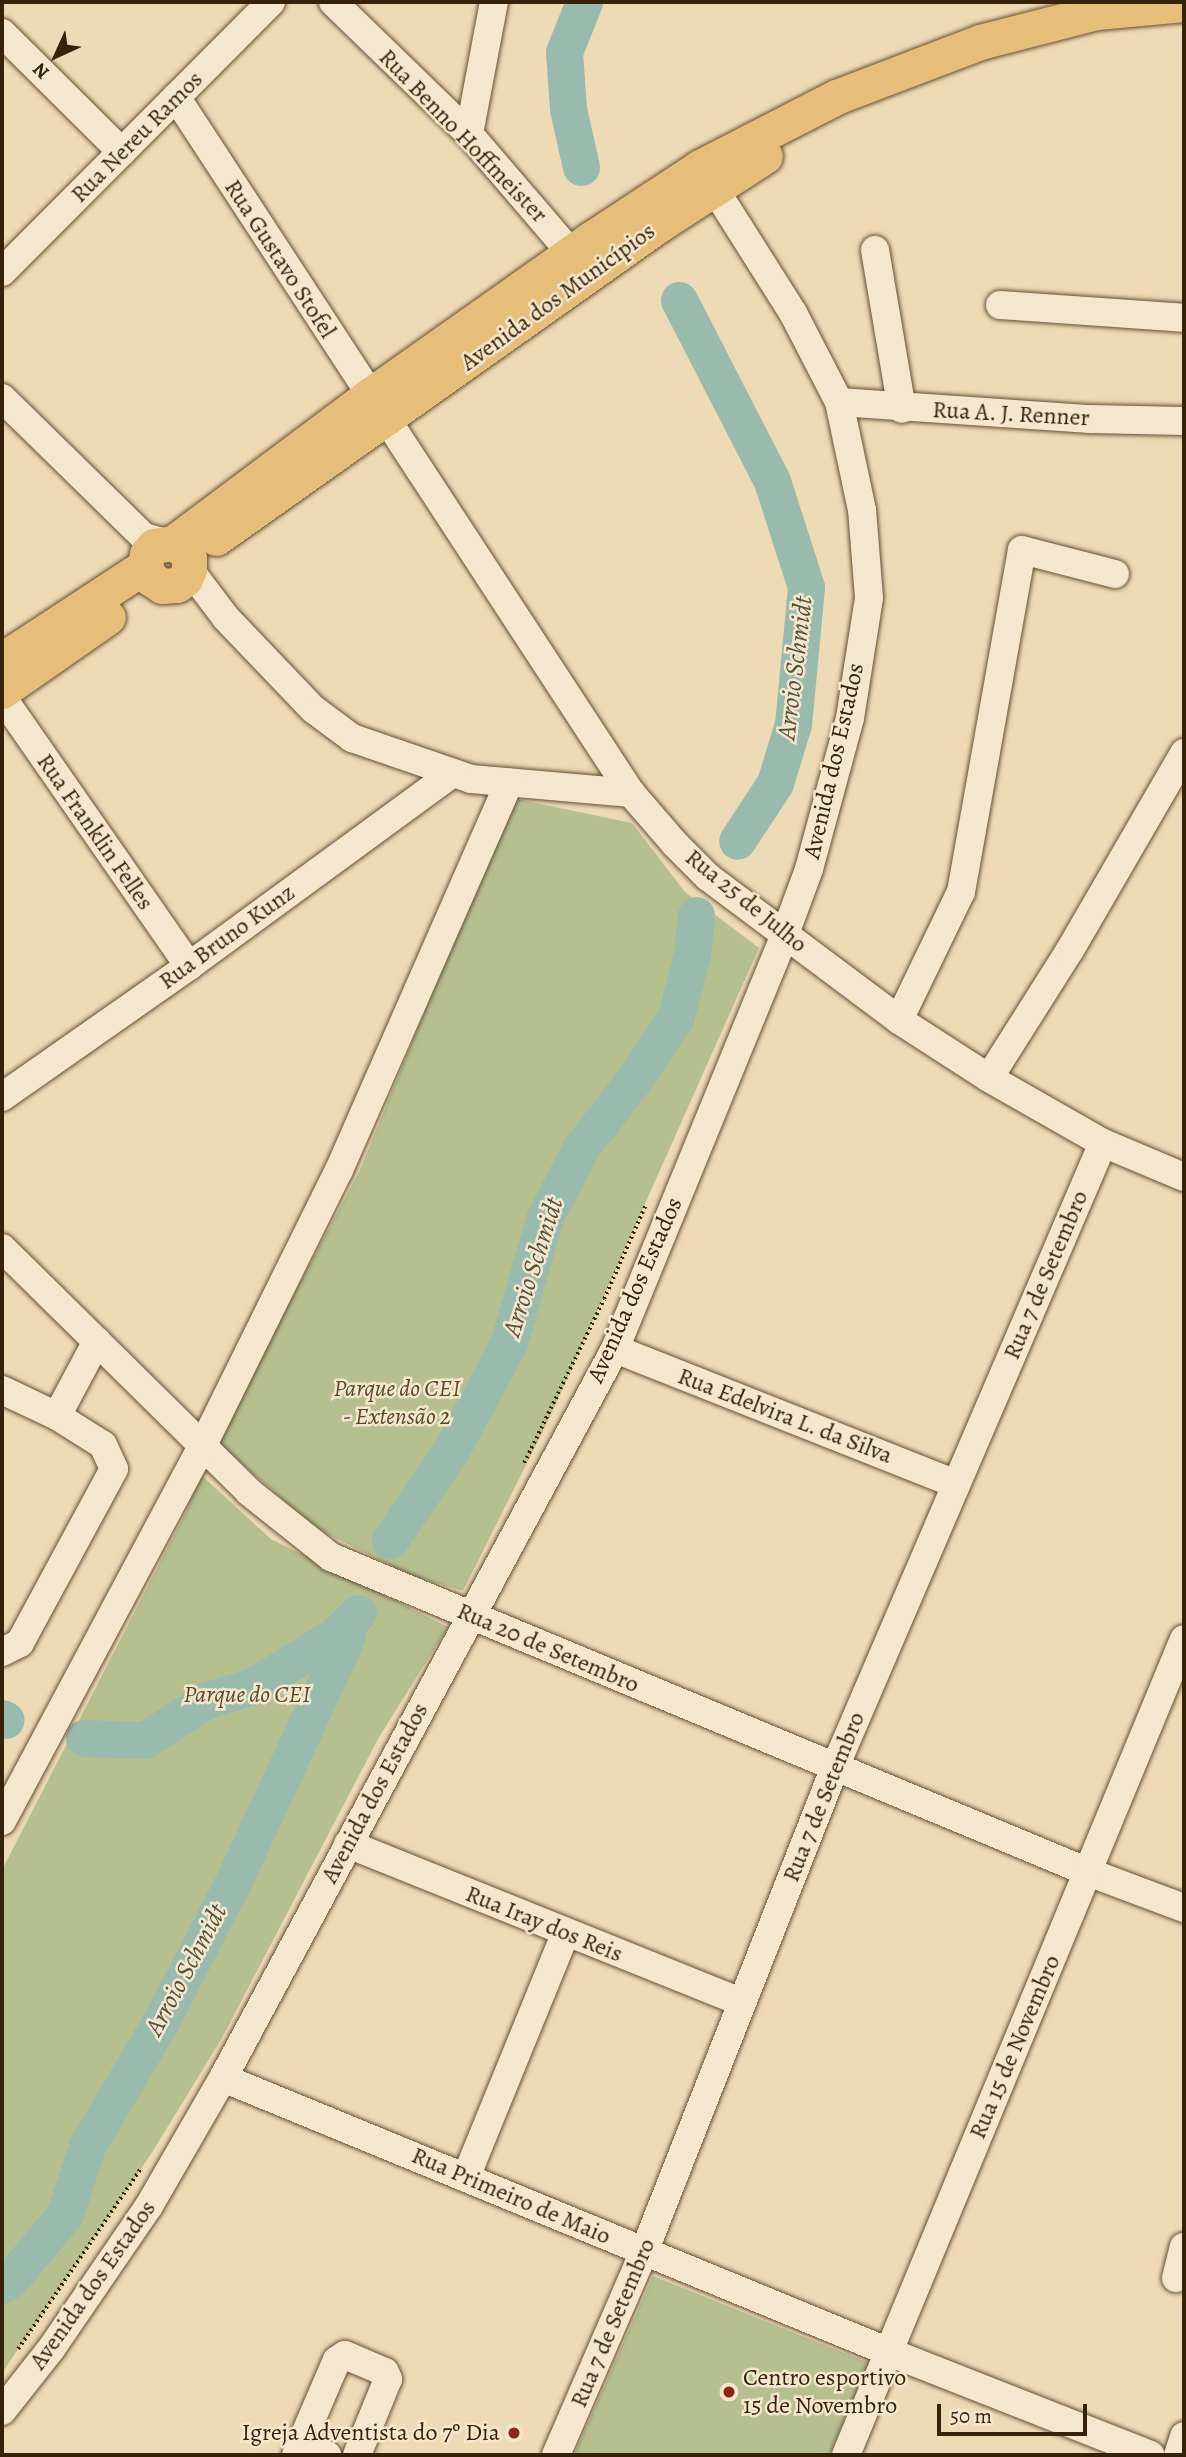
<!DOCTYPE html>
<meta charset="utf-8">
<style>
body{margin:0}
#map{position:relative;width:1186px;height:2457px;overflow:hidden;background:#eedab4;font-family:Alegreya,serif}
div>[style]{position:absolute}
.green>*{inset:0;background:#b6c08f}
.river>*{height:37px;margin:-18.5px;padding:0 18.5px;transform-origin:18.5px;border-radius:18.5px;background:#99bbad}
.path>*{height:3.5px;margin-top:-1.75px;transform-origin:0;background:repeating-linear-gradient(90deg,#362209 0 2px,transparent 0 5.5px)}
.roads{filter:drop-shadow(0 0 2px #645034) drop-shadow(0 0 2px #645034)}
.minor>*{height:28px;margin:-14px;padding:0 14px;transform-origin:14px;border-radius:14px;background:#f4e7ce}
.major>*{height:35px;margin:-17.5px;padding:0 17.5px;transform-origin:17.5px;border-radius:17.5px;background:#e7bd7a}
.dots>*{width:19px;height:19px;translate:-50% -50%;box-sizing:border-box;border:4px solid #f4e7ce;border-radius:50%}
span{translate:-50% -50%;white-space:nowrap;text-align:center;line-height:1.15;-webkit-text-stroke:5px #f4e7ce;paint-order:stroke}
.street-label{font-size:24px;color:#362209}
.park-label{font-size:24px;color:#564a2a;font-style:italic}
.poi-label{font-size:24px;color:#362209}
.left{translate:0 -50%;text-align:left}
.right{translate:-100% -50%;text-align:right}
.water-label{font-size:26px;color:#54503a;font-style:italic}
.frame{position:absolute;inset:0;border:4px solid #362209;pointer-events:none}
.north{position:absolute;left:21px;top:21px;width:70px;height:70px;-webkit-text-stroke:5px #f4e7ce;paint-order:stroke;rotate:225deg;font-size:19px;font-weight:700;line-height:28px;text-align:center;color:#362209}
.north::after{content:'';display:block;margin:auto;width:24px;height:32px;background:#362209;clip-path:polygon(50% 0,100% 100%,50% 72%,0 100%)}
.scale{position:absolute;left:937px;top:2404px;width:150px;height:32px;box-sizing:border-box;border:4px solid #362209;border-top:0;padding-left:9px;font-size:21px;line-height:24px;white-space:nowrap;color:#362209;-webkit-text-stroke:5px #f4e7ce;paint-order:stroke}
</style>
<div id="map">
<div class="green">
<i style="clip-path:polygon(512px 798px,632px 823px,685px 892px,759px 948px,549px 1419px,463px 1591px,411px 1575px,317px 1529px,216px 1441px,360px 1170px)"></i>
<i style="clip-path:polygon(200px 1474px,271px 1539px,448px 1627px,378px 1739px,222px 2038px,151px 2154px,2px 2373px,2px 1870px,187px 1510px)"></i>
<i style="clip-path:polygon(653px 2276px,869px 2363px,829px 2455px,574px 2455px)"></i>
</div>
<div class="river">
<i style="left:581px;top:167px;width:59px;rotate:-102.6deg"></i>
<i style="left:568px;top:109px;width:57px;rotate:-94deg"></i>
<i style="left:564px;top:52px;width:54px;rotate:-68.2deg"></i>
<i style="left:679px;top:300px;width:203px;rotate:62.8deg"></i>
<i style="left:772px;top:481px;width:111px;rotate:72.2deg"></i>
<i style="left:806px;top:587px;width:138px;rotate:95.4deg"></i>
<i style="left:793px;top:724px;width:62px;rotate:107deg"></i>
<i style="left:775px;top:783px;width:69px;rotate:123.2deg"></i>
<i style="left:390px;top:1540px;width:107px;rotate:-55.7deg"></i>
<i style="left:450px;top:1452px;width:122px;rotate:-61.5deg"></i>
<i style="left:508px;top:1345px;width:133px;rotate:-73.9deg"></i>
<i style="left:545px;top:1217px;width:76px;rotate:-62.8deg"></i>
<i style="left:580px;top:1149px;width:91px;rotate:-52.1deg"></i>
<i style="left:636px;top:1077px;width:73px;rotate:-56.7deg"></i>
<i style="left:676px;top:1016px;width:64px;rotate:-75.5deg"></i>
<i style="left:692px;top:954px;width:39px;rotate:-84deg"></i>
<i style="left:2px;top:1718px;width:4px;rotate:27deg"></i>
<i style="left:84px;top:1738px;width:61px;rotate:1.9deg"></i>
<i style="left:145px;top:1740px;width:72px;rotate:-33deg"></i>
<i style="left:205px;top:1701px;width:50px;rotate:-17.4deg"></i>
<i style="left:253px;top:1686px;width:97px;rotate:-31.6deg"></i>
<i style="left:336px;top:1635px;width:31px;rotate:-45deg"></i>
<i style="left:2px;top:2285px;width:11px;rotate:-34deg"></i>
<i style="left:11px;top:2279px;width:85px;rotate:-50.3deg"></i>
<i style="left:65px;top:2214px;width:71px;rotate:-72.1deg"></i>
<i style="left:87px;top:2146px;width:145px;rotate:-59.4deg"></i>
<i style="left:161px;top:2021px;width:161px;rotate:-62.6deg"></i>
<i style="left:235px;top:1878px;width:266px;rotate:-65.1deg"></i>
</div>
<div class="path">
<i style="left:524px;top:1463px;width:182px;rotate:-64deg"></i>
<i style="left:604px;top:1299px;width:104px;rotate:-66.1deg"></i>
<i style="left:18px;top:2349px;width:219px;rotate:-55.8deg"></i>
</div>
<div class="roads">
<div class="minor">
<i style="left:333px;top:2px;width:190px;rotate:44.1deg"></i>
<i style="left:469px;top:134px;width:175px;rotate:49.4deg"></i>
<i style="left:2px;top:33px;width:169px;rotate:44.8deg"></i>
<i style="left:176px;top:97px;width:832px;rotate:56.83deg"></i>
<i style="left:631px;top:793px;width:67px;rotate:49.2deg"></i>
<i style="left:675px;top:844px;width:47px;rotate:45deg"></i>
<i style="left:708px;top:877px;width:239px;rotate:36.8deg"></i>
<i style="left:899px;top:1020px;width:107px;rotate:32.8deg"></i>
<i style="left:989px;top:1078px;width:131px;rotate:29.7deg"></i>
<i style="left:1103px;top:1143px;width:88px;rotate:22.8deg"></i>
<i style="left:469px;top:134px;width:134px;rotate:-79.3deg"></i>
<i style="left:875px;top:250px;width:161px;rotate:80.4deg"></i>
<i style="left:2px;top:272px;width:381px;rotate:-45.1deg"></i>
<i style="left:1000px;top:305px;width:184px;rotate:4deg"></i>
<i style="left:2px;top:398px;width:199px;rotate:44.4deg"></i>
<i style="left:144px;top:537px;width:20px;rotate:15deg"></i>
<i style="left:839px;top:402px;width:252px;rotate:3.9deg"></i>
<i style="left:1090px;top:419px;width:94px;rotate:1.2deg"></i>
<i style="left:189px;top:569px;width:61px;rotate:52.9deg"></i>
<i style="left:226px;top:618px;width:126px;rotate:46.3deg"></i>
<i style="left:313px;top:709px;width:49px;rotate:36.6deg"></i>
<i style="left:352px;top:738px;width:126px;rotate:19deg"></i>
<i style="left:471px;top:779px;width:161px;rotate:5deg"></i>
<i style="left:2px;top:697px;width:328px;rotate:55.2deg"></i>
<i style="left:899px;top:1020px;width:142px;rotate:-64.2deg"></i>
<i style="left:961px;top:892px;width:347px;rotate:-79.9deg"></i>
<i style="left:1022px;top:550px;width:96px;rotate:14.5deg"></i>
<i style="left:989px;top:1078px;width:151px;rotate:-57.7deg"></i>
<i style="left:1070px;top:950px;width:228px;rotate:-59.9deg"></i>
<i style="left:2px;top:1097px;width:228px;rotate:-35deg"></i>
<i style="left:189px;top:966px;width:323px;rotate:-36.2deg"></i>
<i style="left:2px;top:1248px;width:347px;rotate:44.6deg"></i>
<i style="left:249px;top:1492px;width:105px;rotate:38.4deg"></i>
<i style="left:331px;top:1557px;width:820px;rotate:22.59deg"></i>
<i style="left:1088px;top:1872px;width:103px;rotate:20.6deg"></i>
<i style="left:615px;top:1349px;width:367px;rotate:21.6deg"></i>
<i style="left:2px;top:1390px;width:61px;rotate:25.3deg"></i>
<i style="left:57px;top:1416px;width:54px;rotate:32.2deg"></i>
<i style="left:103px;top:1445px;width:26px;rotate:65deg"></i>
<i style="left:114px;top:1469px;width:198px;rotate:118.4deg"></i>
<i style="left:20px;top:1643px;width:20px;rotate:153deg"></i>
<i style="left:57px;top:1416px;width:85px;rotate:-61.9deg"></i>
<i style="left:2px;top:1821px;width:426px;rotate:-61.9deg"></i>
<i style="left:203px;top:1445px;width:307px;rotate:-63.7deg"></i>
<i style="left:339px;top:1170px;width:423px;rotate:-66.3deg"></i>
<i style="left:348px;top:1844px;width:424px;rotate:21.9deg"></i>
<i style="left:223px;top:2078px;width:720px;rotate:22.36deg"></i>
<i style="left:889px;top:2352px;width:281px;rotate:21.5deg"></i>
<i style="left:466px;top:2177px;width:262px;rotate:-67.8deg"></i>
<i style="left:1176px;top:2278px;width:32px;rotate:-76deg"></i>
<i style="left:2px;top:2411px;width:79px;rotate:-51.7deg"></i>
<i style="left:51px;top:2349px;width:173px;rotate:-55.6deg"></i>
<i style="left:149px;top:2206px;width:148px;rotate:-60deg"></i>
<i style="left:223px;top:2078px;width:828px;rotate:-61.73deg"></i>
<i style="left:615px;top:1349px;width:448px;rotate:-67.7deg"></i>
<i style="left:785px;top:934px;width:69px;rotate:-69.7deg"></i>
<i style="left:809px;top:869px;width:156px;rotate:-74.8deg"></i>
<i style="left:850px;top:718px;width:121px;rotate:-81deg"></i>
<i style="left:869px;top:598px;width:88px;rotate:-94.5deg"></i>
<i style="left:862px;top:510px;width:110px;rotate:-102deg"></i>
<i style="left:839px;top:402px;width:100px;rotate:-117.3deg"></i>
<i style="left:793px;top:313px;width:167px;rotate:-122.3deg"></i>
<i style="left:301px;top:2443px;width:29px;rotate:25deg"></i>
<i style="left:296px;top:2455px;width:103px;rotate:-66.7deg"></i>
<i style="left:337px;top:2360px;width:9px;rotate:-32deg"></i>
<i style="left:345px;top:2355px;width:43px;rotate:23deg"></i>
<i style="left:385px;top:2372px;width:8px;rotate:67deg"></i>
<i style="left:388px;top:2379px;width:82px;rotate:112.2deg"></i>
<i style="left:556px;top:2455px;width:221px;rotate:-66.6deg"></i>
<i style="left:644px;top:2252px;width:521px;rotate:-68.5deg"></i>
<i style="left:835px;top:1767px;width:679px;rotate:-66.76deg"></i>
<i style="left:846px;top:2455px;width:883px;rotate:-67.5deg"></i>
<i style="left:1178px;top:2455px;width:20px;rotate:-72deg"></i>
</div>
<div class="major">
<i style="left:216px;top:538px;width:544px;rotate:-35.27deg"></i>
<i style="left:660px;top:224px;width:125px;rotate:-32.9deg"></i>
<i style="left:145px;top:566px;width:13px;rotate:67deg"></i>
<i style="left:150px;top:578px;width:14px;rotate:34deg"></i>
<i style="left:162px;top:586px;width:15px;rotate:-4deg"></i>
<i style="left:177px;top:585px;width:10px;rotate:-37deg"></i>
<i style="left:185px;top:579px;width:11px;rotate:-68deg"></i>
<i style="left:189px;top:569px;width:11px;rotate:-90deg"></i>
<i style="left:189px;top:558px;width:8px;rotate:-120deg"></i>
<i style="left:185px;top:551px;width:14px;rotate:-146deg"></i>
<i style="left:2px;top:660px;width:171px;rotate:-33.3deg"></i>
<i style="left:145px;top:566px;width:12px;rotate:-81deg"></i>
<i style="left:147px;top:554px;width:11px;rotate:-49deg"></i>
<i style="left:154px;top:546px;width:19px;rotate:-9deg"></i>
<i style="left:173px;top:543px;width:245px;rotate:-36.9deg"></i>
<i style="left:369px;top:396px;width:272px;rotate:-35.3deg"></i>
<i style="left:591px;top:239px;width:131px;rotate:-33.4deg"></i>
<i style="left:700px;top:167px;width:153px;rotate:-27.2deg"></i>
<i style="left:836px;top:97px;width:154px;rotate:-20.9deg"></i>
<i style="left:980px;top:42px;width:121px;rotate:-14.4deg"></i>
<i style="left:1097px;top:12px;width:87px;rotate:-5.3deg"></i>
<i style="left:2px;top:691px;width:129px;rotate:-34.9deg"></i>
</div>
</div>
<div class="dots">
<i style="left:729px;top:2392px;background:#8f2418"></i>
<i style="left:514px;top:2433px;background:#8f2418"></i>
</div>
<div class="street-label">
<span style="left:463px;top:136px;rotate:46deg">Rua Benno Hoffmeister</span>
<span style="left:137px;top:137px;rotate:-45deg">Rua Nereu Ramos</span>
<span style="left:280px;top:259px;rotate:57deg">Rua Gustavo Stofel</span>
<span style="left:558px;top:297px;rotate:-36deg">Avenida dos Municípios</span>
<span style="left:1011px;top:414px;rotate:3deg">Rua A. J. Renner</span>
<span style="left:834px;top:761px;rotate:-77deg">Avenida dos Estados</span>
<span style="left:95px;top:832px;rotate:55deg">Rua Franklin Felles</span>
<span style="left:746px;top:901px;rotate:39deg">Rua 25 de Julho</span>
<span style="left:227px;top:937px;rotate:-36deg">Rua Bruno Kunz</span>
<span style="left:1046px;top:1275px;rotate:-67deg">Rua 7 de Setembro</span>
<span style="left:635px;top:1290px;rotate:-66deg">Avenida dos Estados</span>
<span style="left:785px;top:1416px;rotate:21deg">Rua Edelvira L. da Silva</span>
<span style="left:548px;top:1648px;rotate:23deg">Rua 20 de Setembro</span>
<span style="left:375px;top:1793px;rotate:-62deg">Avenida dos Estados</span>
<span style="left:824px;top:1797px;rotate:-68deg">Rua 7 de Setembro</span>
<span style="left:544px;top:1924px;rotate:22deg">Rua Iray dos Reis</span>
<span style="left:1015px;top:2047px;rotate:-67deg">Rua 15 de Novembro</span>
<span style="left:511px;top:2196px;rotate:23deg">Rua Primeiro de Maio</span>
<span style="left:93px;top:2285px;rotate:-55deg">Avenida dos Estados</span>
<span style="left:613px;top:2323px;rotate:-67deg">Rua 7 de Setembro</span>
</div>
<div class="park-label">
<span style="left:397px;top:1403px">Parque do CEI<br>- Extensão 2</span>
<span style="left:247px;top:1695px">Parque do CEI</span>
</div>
<div class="poi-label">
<span class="left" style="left:743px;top:2392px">Centro esportivo<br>15 de Novembro</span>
<span class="right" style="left:500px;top:2433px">Igreja Adventista do 7º Dia</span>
</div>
<div class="water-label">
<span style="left:795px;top:668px;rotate:-83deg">Arroio Schmidt</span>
<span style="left:533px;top:1267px;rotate:-72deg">Arroio Schmidt</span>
<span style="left:186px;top:1970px;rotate:-62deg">Arroio Schmidt</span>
</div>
<div class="frame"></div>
<div class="north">N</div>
<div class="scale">50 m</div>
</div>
